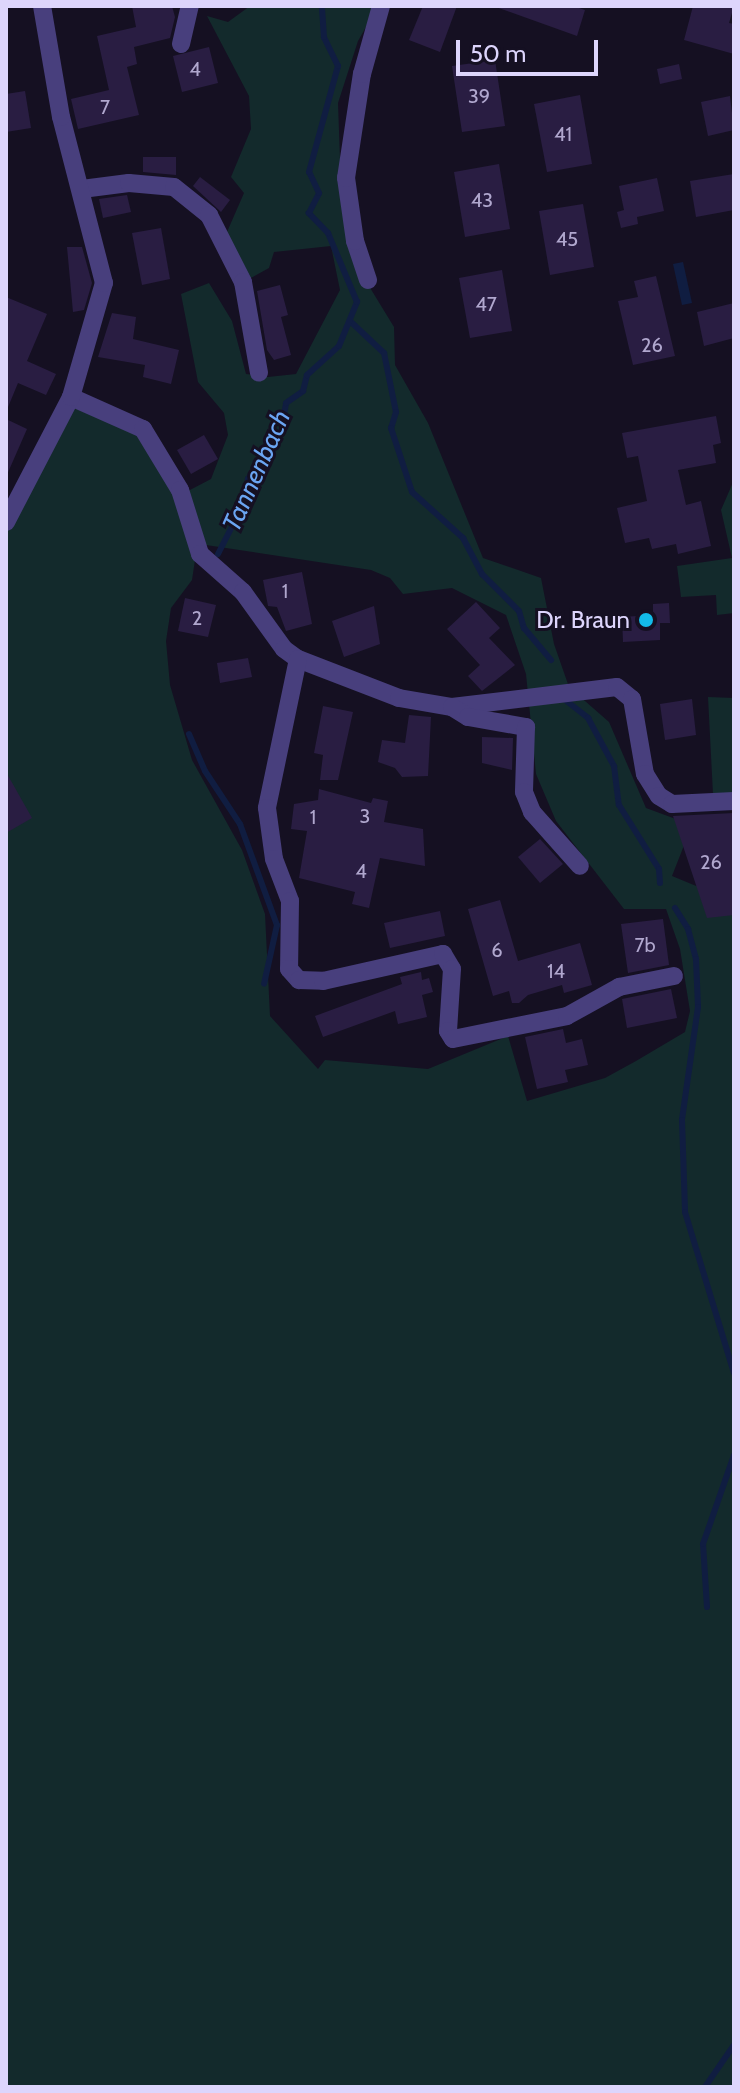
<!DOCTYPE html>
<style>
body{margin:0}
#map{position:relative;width:740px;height:2093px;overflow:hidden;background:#151022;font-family:Cabin,sans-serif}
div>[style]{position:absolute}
.green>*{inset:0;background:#132a2c}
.water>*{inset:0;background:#101d41}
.stream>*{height:6px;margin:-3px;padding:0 3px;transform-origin:3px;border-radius:3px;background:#101d41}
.building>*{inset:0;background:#291d42}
.street>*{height:18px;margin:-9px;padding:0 9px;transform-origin:9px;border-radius:9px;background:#483f7d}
.dots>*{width:22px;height:22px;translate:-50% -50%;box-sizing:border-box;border:4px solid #151022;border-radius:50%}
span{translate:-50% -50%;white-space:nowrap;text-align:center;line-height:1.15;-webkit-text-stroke:6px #151022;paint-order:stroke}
.number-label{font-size:20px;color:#b0a7ce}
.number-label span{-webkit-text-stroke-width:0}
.poi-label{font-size:24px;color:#ddd5fc}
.right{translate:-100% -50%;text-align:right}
.water-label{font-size:26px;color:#6ba5f3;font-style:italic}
.frame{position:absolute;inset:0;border:8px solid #ddd5fc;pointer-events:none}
.scale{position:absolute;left:456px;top:40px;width:142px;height:36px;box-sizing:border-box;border:4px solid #ddd5fc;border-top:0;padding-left:10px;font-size:24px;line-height:28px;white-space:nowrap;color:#ddd5fc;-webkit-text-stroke:6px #151022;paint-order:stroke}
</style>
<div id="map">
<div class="green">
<i style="clip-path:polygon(250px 6px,378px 6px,358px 41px,338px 103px,341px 187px,361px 273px,394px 327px,395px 365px,428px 423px,483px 558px,541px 578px,554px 644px,569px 687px,609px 722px,646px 808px,692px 825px,672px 876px,718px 895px,734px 893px,734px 2087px,6px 2087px,6px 526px,74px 407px,135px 433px,176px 496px,195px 560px,192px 580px,171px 608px,166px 641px,170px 685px,192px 760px,242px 850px,265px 914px,270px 1016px,318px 1069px,325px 1060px,428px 1069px,508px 1036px,527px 1101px,605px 1078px,636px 1061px,685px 1032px,690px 1011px,680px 949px,666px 909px,624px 909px,556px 821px,536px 774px,526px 674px,506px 615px,452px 588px,403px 594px,390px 578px,371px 570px,206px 545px,188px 491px,211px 479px,228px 435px,224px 413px,198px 382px,181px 294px,209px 283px,232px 321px,246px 374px,268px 377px,296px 374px,340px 290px,331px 246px,274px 252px,269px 268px,249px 279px,227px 232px,244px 193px,231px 177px,251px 129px,249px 96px,207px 16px,228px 22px)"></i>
<i style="clip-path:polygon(734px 480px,734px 613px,717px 615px,716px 595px,681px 597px,677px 566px,732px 558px,721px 510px)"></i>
<i style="clip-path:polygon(708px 697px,734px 698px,734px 794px,713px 794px)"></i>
</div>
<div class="water">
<i style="clip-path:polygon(683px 262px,692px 303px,682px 305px,673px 264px)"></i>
</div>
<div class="stream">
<i style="left:350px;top:321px;width:47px;rotate:43.3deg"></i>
<i style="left:384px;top:353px;width:60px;rotate:78.5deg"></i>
<i style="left:396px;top:412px;width:17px;rotate:107deg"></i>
<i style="left:391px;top:428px;width:67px;rotate:71.8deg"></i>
<i style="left:412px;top:492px;width:69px;rotate:42deg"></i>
<i style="left:463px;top:538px;width:41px;rotate:62.2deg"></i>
<i style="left:482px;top:574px;width:52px;rotate:45deg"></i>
<i style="left:519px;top:611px;width:18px;rotate:74deg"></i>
<i style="left:524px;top:628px;width:42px;rotate:49.8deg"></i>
<i style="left:218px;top:554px;width:64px;rotate:-63deg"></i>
<i style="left:247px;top:497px;width:18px;rotate:-87deg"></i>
<i style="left:248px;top:479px;width:57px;rotate:-54.9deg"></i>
<i style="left:281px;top:432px;width:29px;rotate:-80deg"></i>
<i style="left:286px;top:403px;width:21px;rotate:-35deg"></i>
<i style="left:303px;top:391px;width:16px;rotate:-76deg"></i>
<i style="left:307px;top:375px;width:43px;rotate:-42.2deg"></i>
<i style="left:339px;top:346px;width:48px;rotate:-67.8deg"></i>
<i style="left:357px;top:302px;width:75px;rotate:-112.8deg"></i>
<i style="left:328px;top:233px;width:28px;rotate:-134deg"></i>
<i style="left:309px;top:213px;width:22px;rotate:-63deg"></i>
<i style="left:319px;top:193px;width:23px;rotate:-115deg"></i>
<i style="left:309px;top:172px;width:110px;rotate:-74.7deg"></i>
<i style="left:338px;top:66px;width:32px;rotate:-116deg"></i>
<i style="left:324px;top:37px;width:31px;rotate:-94deg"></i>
<i style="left:564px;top:699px;width:31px;rotate:38deg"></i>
<i style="left:588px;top:718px;width:55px;rotate:61.6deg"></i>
<i style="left:614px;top:766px;width:39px;rotate:83deg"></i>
<i style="left:619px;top:805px;width:75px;rotate:58deg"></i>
<i style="left:659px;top:869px;width:14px;rotate:86deg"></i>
<i style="left:189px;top:734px;width:40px;rotate:66.6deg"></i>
<i style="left:205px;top:771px;width:64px;rotate:56.6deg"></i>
<i style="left:240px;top:824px;width:108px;rotate:69.9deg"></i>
<i style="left:277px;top:925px;width:60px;rotate:102.4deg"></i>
<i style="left:675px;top:908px;width:25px;rotate:58deg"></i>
<i style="left:688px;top:929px;width:31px;rotate:75deg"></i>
<i style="left:696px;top:959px;width:48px;rotate:87.6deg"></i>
<i style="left:698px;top:1007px;width:114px;rotate:98.1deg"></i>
<i style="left:682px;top:1120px;width:92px;rotate:88.1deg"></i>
<i style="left:685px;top:1212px;width:168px;rotate:73.1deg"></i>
<i style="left:707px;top:1607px;width:63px;rotate:-93.6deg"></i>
<i style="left:703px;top:1544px;width:94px;rotate:-70.8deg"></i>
<i style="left:705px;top:2087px;width:51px;rotate:-55.4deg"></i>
</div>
<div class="building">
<i style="clip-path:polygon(132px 6px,172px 6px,175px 17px,170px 38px,134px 47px,137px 64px,127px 67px,139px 115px,78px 129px,71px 99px,109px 90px,97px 36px,136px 27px)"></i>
<i style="clip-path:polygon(423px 6px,457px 6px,440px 52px,409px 40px)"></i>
<i style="clip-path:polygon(493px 6px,573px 6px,585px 10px,577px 36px)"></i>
<i style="clip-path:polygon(693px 6px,734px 6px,729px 23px,734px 24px,734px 54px,684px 40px)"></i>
<i style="clip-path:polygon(209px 47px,218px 83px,182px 92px,173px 56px)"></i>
<i style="clip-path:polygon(495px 60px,505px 126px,462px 132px,452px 66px)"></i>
<i style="clip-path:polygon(679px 64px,682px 79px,660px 84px,657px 69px)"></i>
<i style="clip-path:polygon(25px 91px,31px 128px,6px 132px,6px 94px)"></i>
<i style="clip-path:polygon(580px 95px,592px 164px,547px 172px,534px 104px)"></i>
<i style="clip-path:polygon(730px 96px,734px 130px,708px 136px,701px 102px)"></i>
<i style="clip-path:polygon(143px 157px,176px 157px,176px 175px,143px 172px)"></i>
<i style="clip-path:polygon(499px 164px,510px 229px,465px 237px,454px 172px)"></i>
<i style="clip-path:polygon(734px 174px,734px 210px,696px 217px,690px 181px)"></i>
<i style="clip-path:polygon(200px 177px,230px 200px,221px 212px,193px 186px)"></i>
<i style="clip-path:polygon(657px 178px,664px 211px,637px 217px,638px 224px,621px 228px,617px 212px,624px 210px,619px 186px)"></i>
<i style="clip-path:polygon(127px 195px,131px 212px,103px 218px,99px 199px)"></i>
<i style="clip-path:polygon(583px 204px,594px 267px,550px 275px,539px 211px)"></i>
<i style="clip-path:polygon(161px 228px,170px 279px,142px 285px,132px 233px)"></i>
<i style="clip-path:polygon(67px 247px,82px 247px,92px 283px,84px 310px,73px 312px)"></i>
<i style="clip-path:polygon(502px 270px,512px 331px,470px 338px,459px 278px)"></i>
<i style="clip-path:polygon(656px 276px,675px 356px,633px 365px,618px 301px,638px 297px,634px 281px)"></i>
<i style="clip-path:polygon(280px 285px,288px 315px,281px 317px,291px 355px,274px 360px,267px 350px,257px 291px)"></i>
<i style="clip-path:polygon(6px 297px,47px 314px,27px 361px,56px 374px,46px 395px,18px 383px,6px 412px)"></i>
<i style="clip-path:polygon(734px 303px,734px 338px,704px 346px,697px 312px)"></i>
<i style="clip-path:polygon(112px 313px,136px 317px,133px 339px,179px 350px,171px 384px,143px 377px,145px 365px,98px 357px)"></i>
<i style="clip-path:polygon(716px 416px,721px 443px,713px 445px,716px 463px,678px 470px,686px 505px,701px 501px,711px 546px,678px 554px,676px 544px,652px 549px,649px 538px,625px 543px,617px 508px,647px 501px,638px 456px,627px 458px,622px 433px)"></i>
<i style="clip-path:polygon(6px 419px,27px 429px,6px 477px)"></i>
<i style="clip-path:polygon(204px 435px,218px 459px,191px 474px,177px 450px)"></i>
<i style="clip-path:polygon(302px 572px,312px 624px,286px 631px,277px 607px,268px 606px,263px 580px)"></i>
<i style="clip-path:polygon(185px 598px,216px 605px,208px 637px,178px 631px)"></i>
<i style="clip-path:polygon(476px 602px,500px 628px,489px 638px,515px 665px,482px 691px,468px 676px,480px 665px,447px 629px)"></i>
<i style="clip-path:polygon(669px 603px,670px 623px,660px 623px,660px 640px,623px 642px,622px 617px,653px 615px,653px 604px)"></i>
<i style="clip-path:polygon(374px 606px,380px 644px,344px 657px,332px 621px)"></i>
<i style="clip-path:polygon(248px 658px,252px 677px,220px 683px,217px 663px)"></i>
<i style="clip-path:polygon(692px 699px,696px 735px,665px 740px,660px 704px)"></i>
<i style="clip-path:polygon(323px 706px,353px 712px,338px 780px,320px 780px,323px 755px,314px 753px)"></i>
<i style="clip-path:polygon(409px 715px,431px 717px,428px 776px,402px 777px,395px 768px,378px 762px,382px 740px,405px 743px)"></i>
<i style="clip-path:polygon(482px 737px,513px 738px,512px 770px,482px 763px)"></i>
<i style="clip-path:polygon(6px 772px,32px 818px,6px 833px)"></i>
<i style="clip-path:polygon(319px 789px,371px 803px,373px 798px,388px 801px,384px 822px,423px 829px,425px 866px,380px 858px,369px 908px,352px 904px,355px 892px,299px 878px,307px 831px,291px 829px,294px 804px,318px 800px)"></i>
<i style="clip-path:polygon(734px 813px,734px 915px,707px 918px,673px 816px)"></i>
<i style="clip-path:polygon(540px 839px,563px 864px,540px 883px,518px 857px)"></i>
<i style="clip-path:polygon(500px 900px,518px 961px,580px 943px,592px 985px,564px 993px,562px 985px,528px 995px,519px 1003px,512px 1003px,509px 991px,493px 996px,468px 909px)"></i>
<i style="clip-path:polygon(440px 911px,445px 936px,390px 948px,384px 923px)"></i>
<i style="clip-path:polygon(663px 919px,669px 965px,628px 973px,621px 924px)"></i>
<i style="clip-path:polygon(421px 972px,422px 980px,429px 978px,433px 992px,422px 995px,427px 1017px,398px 1024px,395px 1011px,323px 1037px,315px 1016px,402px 984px,400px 977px)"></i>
<i style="clip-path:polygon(671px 989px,677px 1018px,627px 1028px,622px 999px)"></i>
<i style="clip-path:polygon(563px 1029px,566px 1043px,582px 1039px,588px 1065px,565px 1070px,568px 1082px,537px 1089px,525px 1037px)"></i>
</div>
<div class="street">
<i style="left:181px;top:44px;width:39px;rotate:-77deg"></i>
<i style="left:82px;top:189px;width:47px;rotate:-7.3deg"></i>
<i style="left:129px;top:183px;width:45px;rotate:5.1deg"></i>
<i style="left:174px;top:187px;width:45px;rotate:38.7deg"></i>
<i style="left:209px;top:215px;width:75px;rotate:63.1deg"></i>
<i style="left:243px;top:282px;width:92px;rotate:80deg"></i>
<i style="left:368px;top:280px;width:41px;rotate:-108.4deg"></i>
<i style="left:355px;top:241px;width:64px;rotate:-98.1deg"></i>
<i style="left:346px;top:178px;width:105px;rotate:-81.3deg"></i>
<i style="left:362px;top:74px;width:71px;rotate:-74.4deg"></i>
<i style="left:71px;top:397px;width:79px;rotate:24deg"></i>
<i style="left:143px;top:429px;width:71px;rotate:58.8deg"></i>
<i style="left:180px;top:490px;width:67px;rotate:72.6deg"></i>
<i style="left:200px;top:554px;width:57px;rotate:41.5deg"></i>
<i style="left:243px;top:592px;width:70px;rotate:54.3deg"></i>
<i style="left:284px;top:649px;width:17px;rotate:36deg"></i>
<i style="left:298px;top:659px;width:108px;rotate:21.1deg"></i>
<i style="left:399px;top:698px;width:54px;rotate:9.6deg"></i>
<i style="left:452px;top:707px;width:166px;rotate:-6.9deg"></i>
<i style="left:617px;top:687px;width:19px;rotate:39deg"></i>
<i style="left:632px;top:699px;width:76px;rotate:80.2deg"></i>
<i style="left:645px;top:774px;width:26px;rotate:58deg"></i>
<i style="left:659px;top:796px;width:15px;rotate:32deg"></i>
<i style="left:672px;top:804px;width:62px;rotate:-2.8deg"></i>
<i style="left:6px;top:522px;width:141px;rotate:-62.5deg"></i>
<i style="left:71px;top:397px;width:119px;rotate:-73.9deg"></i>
<i style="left:104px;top:283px;width:171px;rotate:-104.5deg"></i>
<i style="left:61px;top:117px;width:113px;rotate:-99.7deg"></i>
<i style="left:298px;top:659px;width:152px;rotate:101.8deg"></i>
<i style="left:267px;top:808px;width:51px;rotate:82.2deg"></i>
<i style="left:274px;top:859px;width:45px;rotate:69.1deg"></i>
<i style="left:290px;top:901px;width:68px;rotate:90.8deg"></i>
<i style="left:289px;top:969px;width:15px;rotate:48deg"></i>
<i style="left:299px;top:980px;width:24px;rotate:2deg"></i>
<i style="left:323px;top:981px;width:123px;rotate:-12.7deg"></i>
<i style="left:443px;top:954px;width:17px;rotate:59deg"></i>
<i style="left:452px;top:969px;width:62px;rotate:93.7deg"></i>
<i style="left:448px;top:1031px;width:9px;rotate:58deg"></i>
<i style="left:453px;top:1039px;width:116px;rotate:-11.4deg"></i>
<i style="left:567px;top:1016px;width:60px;rotate:-29.1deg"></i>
<i style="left:619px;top:987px;width:56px;rotate:-11.3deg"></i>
<i style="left:452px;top:707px;width:19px;rotate:32deg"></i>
<i style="left:468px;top:717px;width:59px;rotate:9.8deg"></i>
<i style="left:526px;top:727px;width:65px;rotate:91.8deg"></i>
<i style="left:524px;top:792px;width:22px;rotate:68deg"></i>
<i style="left:532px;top:812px;width:72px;rotate:48.4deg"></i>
</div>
<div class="dots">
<i style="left:646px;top:620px;background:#13bbe9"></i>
</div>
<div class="number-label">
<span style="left:195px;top:69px">4</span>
<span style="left:479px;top:96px">39</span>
<span style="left:105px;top:107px">7</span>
<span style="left:563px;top:134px">41</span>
<span style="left:482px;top:200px">43</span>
<span style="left:567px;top:239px">45</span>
<span style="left:486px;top:304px">47</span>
<span style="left:652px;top:345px">26</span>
<span style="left:285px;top:591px">1</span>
<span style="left:197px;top:618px">2</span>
<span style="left:365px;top:816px">3</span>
<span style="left:313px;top:817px">1</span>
<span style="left:711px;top:862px">26</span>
<span style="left:361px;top:871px">4</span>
<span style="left:645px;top:945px">7b</span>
<span style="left:497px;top:950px">6</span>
<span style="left:556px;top:971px">14</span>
</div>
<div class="poi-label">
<span class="right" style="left:630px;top:620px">Dr. Braun</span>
</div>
<div class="water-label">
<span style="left:257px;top:471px;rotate:-66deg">Tannenbach</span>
</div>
<div class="frame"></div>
<div class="scale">50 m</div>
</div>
